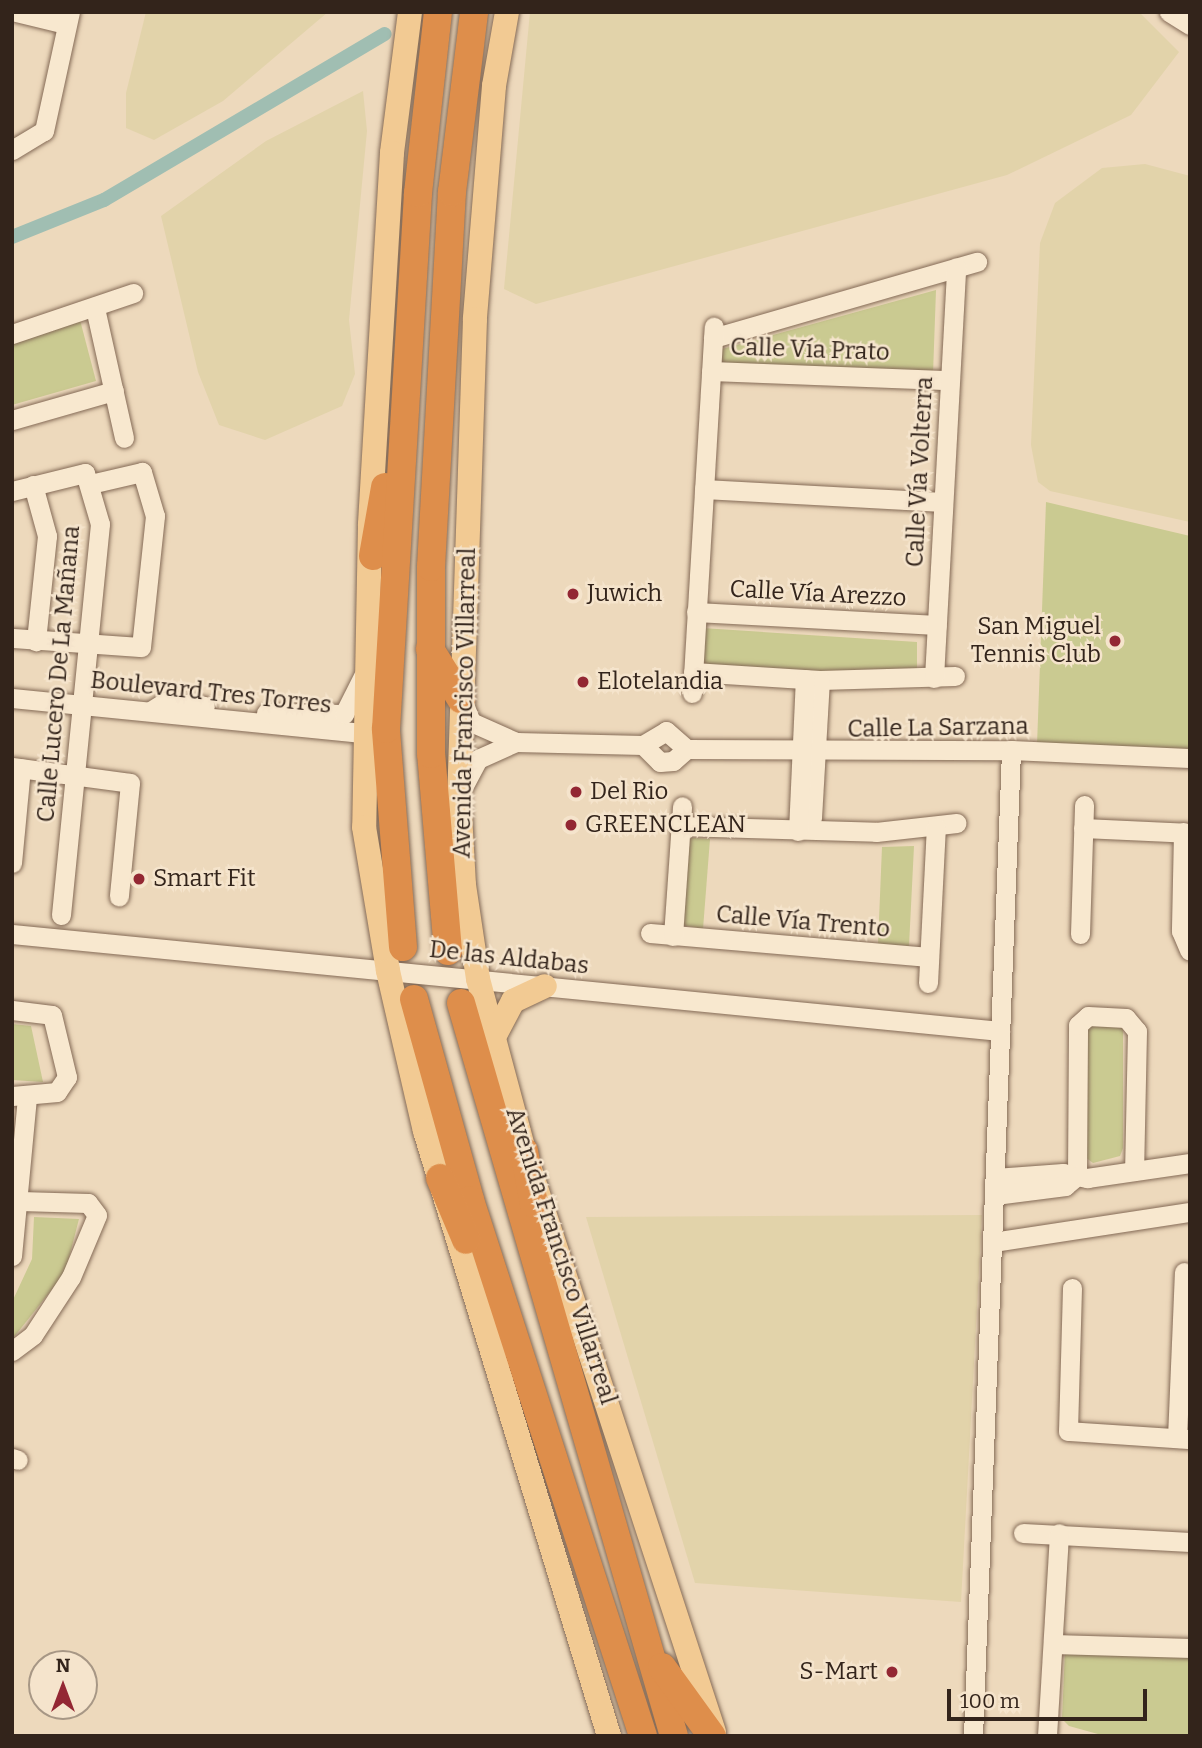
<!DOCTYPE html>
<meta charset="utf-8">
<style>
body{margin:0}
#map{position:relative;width:1202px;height:1748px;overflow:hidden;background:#edd9bc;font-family:Bitter,serif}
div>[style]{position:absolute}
.farmland>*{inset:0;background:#e2d3aa}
.green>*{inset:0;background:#caca91}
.canal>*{height:14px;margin:-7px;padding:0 7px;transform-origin:7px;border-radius:7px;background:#a0beb2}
.roads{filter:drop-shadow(0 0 2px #846a56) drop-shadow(0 0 2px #846a56)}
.minor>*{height:19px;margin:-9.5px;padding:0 9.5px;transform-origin:9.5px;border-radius:9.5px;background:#f8e8cf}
.major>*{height:24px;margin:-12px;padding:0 12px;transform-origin:12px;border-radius:12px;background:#f2ca93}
.highway>*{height:28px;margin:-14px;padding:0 14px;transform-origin:14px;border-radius:14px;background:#de8e4b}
.dots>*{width:19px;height:19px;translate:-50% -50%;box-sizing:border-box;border:4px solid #f5e4cc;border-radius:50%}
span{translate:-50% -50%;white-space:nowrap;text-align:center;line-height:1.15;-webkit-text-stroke:5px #f5e4cc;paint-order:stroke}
.street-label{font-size:24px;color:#33241b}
.poi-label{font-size:24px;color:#33241b}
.left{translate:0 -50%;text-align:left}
.right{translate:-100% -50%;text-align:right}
.frame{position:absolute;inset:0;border:14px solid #33241b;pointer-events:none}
.north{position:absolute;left:28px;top:1650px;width:70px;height:70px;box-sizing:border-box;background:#f5e4cc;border:2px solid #a79785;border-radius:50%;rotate:0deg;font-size:19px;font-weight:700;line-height:28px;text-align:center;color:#33241b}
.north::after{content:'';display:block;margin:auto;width:24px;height:32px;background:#932733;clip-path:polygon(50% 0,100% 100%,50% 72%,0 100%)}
.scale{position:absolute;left:947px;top:1689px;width:200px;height:32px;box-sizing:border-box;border:4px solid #33241b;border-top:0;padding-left:9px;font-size:21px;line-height:24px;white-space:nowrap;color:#33241b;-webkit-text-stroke:5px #f5e4cc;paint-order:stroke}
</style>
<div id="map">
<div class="farmland">
<i style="clip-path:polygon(146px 12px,328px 12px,223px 101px,154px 140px,126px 128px,126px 93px)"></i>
<i style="clip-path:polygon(530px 12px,1139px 12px,1179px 52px,1131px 115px,1007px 175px,536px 304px,504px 289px)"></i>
<i style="clip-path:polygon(363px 91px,367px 131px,349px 320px,355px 374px,342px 406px,265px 440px,219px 425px,198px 372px,161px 216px,266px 141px)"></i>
<i style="clip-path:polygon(1145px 164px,1190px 176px,1190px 522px,1050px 491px,1038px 482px,1031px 445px,1040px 243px,1055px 203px,1102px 168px)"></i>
<i style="clip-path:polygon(982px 1215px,961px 1602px,695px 1583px,586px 1217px)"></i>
</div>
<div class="green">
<i style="clip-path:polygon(936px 290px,933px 374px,714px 363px,715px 351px)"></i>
<i style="clip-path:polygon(80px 320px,96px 381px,12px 405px,12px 344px)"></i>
<i style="clip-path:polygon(1046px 502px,1190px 536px,1190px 750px,1037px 745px)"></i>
<i style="clip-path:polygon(702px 628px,917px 642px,917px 669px,804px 673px,698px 667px)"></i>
<i style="clip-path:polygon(679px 837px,710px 839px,703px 929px,676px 924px)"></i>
<i style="clip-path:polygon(914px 846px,909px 946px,878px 944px,882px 847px)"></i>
<i style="clip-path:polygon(12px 1024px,31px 1026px,43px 1082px,12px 1080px)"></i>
<i style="clip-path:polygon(1093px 1024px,1123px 1028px,1123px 1148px,1120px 1156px,1093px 1163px,1085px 1157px,1087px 1028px)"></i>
<i style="clip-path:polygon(34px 1217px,79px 1219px,65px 1273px,14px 1337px,12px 1302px,32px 1259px)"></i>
<i style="clip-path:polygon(1065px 1650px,1190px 1654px,1190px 1736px,1105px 1736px,1069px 1726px,1062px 1719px)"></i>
</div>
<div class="canal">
<i style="left:12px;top:237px;width:99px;rotate:-21.9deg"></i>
<i style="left:104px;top:200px;width:326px;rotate:-30.6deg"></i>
</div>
<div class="roads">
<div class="minor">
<i style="left:16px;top:12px;width:51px;rotate:13.5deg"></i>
<i style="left:1169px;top:12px;width:25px;rotate:32deg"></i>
<i style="left:12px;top:150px;width:37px;rotate:-31deg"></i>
<i style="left:44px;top:131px;width:122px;rotate:-77.7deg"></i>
<i style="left:95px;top:308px;width:133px;rotate:77.4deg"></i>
<i style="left:12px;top:334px;width:128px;rotate:-18.7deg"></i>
<i style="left:713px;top:338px;width:275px;rotate:-16.1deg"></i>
<i style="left:711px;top:371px;width:239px;rotate:2.2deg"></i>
<i style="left:12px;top:420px;width:106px;rotate:-15.9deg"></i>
<i style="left:33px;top:485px;width:53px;rotate:74.6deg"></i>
<i style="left:47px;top:536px;width:106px;rotate:96deg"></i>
<i style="left:704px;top:489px;width:239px;rotate:3.1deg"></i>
<i style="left:12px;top:491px;width:75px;rotate:-13.9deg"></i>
<i style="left:85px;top:473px;width:53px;rotate:73.6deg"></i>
<i style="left:100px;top:524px;width:393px;rotate:95.7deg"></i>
<i style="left:696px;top:612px;width:241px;rotate:3.1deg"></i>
<i style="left:12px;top:638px;width:129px;rotate:4deg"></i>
<i style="left:141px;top:647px;width:132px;rotate:-83.9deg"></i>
<i style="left:155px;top:516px;width:46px;rotate:-106.5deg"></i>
<i style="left:142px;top:472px;width:53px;rotate:167deg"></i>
<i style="left:693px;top:672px;width:127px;rotate:3.6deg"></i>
<i style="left:820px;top:680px;width:135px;rotate:-1.7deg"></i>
<i style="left:934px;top:678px;width:411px;rotate:-86.9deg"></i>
<i style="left:692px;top:693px;width:367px;rotate:-86.6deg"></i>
<i style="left:12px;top:698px;width:352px;rotate:5.7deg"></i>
<i style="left:463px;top:702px;width:22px;rotate:68deg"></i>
<i style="left:471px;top:722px;width:49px;rotate:24deg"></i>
<i style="left:516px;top:742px;width:127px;rotate:1.4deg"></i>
<i style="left:152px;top:710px;width:15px;rotate:-32deg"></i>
<i style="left:165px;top:702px;width:40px;rotate:5.7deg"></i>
<i style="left:266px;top:713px;width:78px;rotate:0.7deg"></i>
<i style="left:344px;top:714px;width:42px;rotate:-63.4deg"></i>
<i style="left:643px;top:745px;width:27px;rotate:-31deg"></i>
<i style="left:666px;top:731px;width:28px;rotate:41deg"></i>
<i style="left:643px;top:745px;width:24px;rotate:45deg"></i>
<i style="left:660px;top:762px;width:13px;rotate:-4deg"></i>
<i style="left:673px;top:761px;width:18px;rotate:-41deg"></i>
<i style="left:687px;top:749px;width:324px;rotate:0.2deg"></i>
<i style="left:1011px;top:750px;width:179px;rotate:2.6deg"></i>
<i style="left:12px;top:767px;width:119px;rotate:7.7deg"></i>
<i style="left:130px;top:783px;width:114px;rotate:95.6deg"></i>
<i style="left:462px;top:789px;width:34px;rotate:-62deg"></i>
<i style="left:478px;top:759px;width:42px;rotate:-24.1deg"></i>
<i style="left:812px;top:818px;width:138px;rotate:-86.7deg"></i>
<i style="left:679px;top:826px;width:197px;rotate:1.7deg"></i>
<i style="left:876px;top:832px;width:81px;rotate:-6.4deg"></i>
<i style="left:1083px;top:828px;width:107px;rotate:2.7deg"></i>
<i style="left:798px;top:831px;width:152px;rotate:-87.4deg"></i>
<i style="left:1183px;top:832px;width:99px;rotate:91.2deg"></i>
<i style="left:1181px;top:931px;width:21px;rotate:67deg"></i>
<i style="left:12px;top:863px;width:95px;rotate:-84.6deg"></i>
<i style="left:650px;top:933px;width:280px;rotate:4.9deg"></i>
<i style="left:12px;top:934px;width:993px;rotate:5.61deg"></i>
<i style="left:1080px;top:934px;width:129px;rotate:-88.2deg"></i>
<i style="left:673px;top:936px;width:130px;rotate:-86deg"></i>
<i style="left:928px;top:983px;width:156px;rotate:-87.1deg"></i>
<i style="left:12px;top:1010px;width:40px;rotate:7.1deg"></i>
<i style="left:52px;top:1015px;width:64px;rotate:76.4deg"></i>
<i style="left:67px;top:1077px;width:18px;rotate:124deg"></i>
<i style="left:57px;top:1092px;width:45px;rotate:174.9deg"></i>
<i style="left:1077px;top:1176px;width:151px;rotate:-89.6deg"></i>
<i style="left:1078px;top:1025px;width:13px;rotate:-42deg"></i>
<i style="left:1088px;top:1016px;width:38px;rotate:3deg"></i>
<i style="left:1126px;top:1018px;width:17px;rotate:50deg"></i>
<i style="left:1137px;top:1031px;width:140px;rotate:91.2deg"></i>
<i style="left:995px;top:1178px;width:68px;rotate:-4.2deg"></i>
<i style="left:1063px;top:1173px;width:25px;rotate:12deg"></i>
<i style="left:1087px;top:1178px;width:104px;rotate:-8.3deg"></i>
<i style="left:995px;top:1195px;width:71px;rotate:-7.3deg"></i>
<i style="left:1065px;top:1186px;width:16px;rotate:-40deg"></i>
<i style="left:993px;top:1242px;width:199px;rotate:-8.7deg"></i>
<i style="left:12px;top:1256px;width:160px;rotate:-84.6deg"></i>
<i style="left:1072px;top:1288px;width:143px;rotate:91.6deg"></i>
<i style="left:1068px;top:1431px;width:122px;rotate:3.8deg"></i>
<i style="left:12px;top:1351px;width:26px;rotate:-37deg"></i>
<i style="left:33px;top:1335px;width:69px;rotate:-56.8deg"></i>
<i style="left:71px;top:1277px;width:67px;rotate:-67.2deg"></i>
<i style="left:97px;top:1215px;width:15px;rotate:-127deg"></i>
<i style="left:88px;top:1203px;width:68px;rotate:-178.3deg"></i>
<i style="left:1177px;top:1438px;width:166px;rotate:-87.6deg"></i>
<i style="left:12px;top:1458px;width:6px;rotate:18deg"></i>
<i style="left:1023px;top:1533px;width:167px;rotate:3.1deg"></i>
<i style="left:1054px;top:1644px;width:136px;rotate:1.7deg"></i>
<i style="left:973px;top:1736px;width:987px;rotate:-87.79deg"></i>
<i style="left:1047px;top:1736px;width:203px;rotate:-86.6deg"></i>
</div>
<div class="major">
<i style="left:410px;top:12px;width:142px;rotate:97.3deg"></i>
<i style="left:392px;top:153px;width:373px;rotate:93.4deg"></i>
<i style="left:370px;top:525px;width:302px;rotate:91.1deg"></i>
<i style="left:364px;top:827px;width:146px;rotate:80.5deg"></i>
<i style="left:388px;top:971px;width:164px;rotate:77deg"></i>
<i style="left:425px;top:1131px;width:632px;rotate:73.08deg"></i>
<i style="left:507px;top:12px;width:75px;rotate:100deg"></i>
<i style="left:494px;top:86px;width:234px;rotate:94.7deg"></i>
<i style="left:475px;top:319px;width:477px;rotate:91.9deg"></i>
<i style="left:459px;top:796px;width:89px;rotate:86.8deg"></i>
<i style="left:464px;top:885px;width:95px;rotate:81.5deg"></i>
<i style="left:478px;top:979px;width:178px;rotate:75deg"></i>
<i style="left:524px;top:1151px;width:611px;rotate:71.89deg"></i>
<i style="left:493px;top:1039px;width:43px;rotate:-62.2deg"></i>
<i style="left:513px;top:1001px;width:35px;rotate:-25deg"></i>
</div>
<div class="highway">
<i style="left:373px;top:556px;width:70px;rotate:-80.1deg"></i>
<i style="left:430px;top:649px;width:59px;rotate:58.2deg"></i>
<i style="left:403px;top:947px;width:219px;rotate:-94.5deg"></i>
<i style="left:386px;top:729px;width:537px;rotate:-86.58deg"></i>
<i style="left:418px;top:193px;width:182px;rotate:-83.7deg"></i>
<i style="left:448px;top:951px;width:198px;rotate:-94.9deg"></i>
<i style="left:431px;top:754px;width:187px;rotate:-90deg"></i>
<i style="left:431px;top:567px;width:376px;rotate:-86.8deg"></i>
<i style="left:452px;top:192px;width:181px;rotate:-83deg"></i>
<i style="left:414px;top:999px;width:209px;rotate:74.4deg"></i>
<i style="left:470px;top:1200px;width:563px;rotate:72.11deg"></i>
<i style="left:461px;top:1003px;width:763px;rotate:73.8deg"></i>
<i style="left:524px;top:1151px;width:54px;rotate:79.3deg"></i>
<i style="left:440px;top:1178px;width:67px;rotate:67.2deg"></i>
<i style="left:662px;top:1667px;width:85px;rotate:54.1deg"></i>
</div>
</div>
<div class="dots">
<i style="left:573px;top:594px;background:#932733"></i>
<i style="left:1115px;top:641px;background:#932733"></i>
<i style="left:583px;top:682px;background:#932733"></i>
<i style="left:576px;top:792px;background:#932733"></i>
<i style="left:571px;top:825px;background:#932733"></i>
<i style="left:139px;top:879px;background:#932733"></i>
<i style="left:892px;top:1672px;background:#932733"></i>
</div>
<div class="street-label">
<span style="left:810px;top:350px;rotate:2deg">Calle Vía Prato</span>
<span style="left:920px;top:472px;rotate:-87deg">Calle Vía Volterra</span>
<span style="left:818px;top:594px;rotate:3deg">Calle Vía Arezzo</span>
<span style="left:59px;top:674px;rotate:-85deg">Calle Lucero De La Mañana</span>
<span style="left:211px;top:693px;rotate:6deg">Boulevard Tres Torres</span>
<span style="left:465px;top:703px;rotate:-89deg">Avenida Francisco Villarreal</span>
<span style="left:938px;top:728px;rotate:-1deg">Calle La Sarzana</span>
<span style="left:803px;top:922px;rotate:5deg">Calle Vía Trento</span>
<span style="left:509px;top:958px;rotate:6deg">De las Aldabas</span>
<span style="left:561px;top:1256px;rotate:72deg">Avenida Francisco Villarreal</span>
</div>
<div class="poi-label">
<span class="left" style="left:587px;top:594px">Juwich</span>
<span class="right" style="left:1101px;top:641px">San Miguel<br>Tennis Club</span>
<span class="left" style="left:597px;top:682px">Elotelandia</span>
<span class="left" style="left:590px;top:792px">Del Rio</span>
<span class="left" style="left:585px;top:825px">GREENCLEAN</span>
<span class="left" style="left:153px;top:879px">Smart Fit</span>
<span class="right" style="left:878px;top:1672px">S-Mart</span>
</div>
<div class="frame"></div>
<div class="north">N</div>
<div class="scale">100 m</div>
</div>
